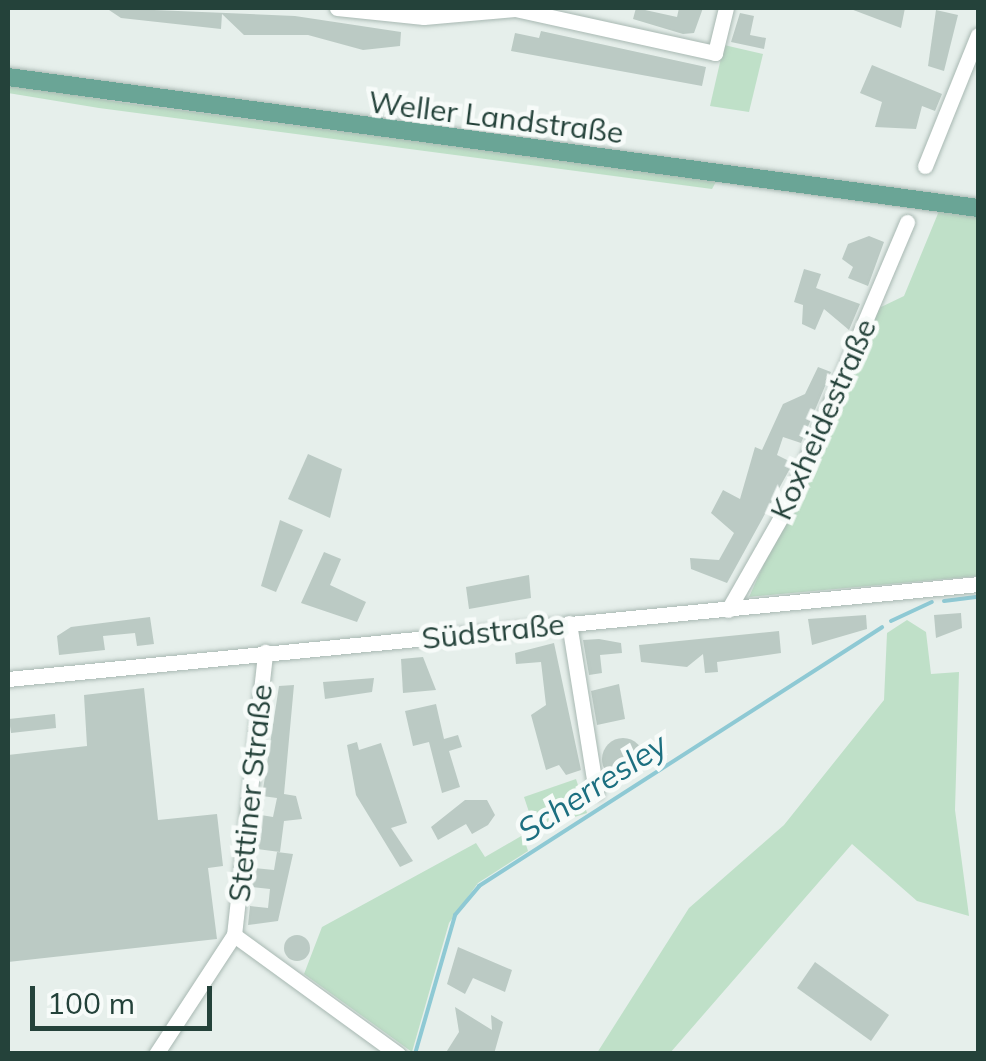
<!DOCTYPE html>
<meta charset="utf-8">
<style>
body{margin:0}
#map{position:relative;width:986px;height:1061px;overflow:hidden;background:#e6efeb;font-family:Mulish,sans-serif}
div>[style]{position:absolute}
.green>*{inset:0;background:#bfe0c8}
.stream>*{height:4px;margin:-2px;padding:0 2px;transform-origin:2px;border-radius:2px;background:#8ec9d4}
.building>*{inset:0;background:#bbcac4}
.round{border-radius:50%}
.roads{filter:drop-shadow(0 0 2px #a8b8b2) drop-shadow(0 0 2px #a8b8b2)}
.minor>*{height:15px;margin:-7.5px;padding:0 7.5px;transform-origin:7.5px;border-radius:7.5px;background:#fff}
.major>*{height:18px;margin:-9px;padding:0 9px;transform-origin:9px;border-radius:9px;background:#6aa596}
span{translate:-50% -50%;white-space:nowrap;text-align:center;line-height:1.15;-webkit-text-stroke:9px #f7fbf9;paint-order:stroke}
.street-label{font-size:30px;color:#24423a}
.water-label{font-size:32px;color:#1c6f80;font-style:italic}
.frame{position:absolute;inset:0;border:10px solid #24423a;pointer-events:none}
.scale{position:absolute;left:30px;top:986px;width:182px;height:45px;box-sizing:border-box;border:5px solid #24423a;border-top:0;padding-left:12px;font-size:30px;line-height:35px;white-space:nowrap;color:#24423a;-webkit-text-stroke:8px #f7fbf9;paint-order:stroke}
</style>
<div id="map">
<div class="green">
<i style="clip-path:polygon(724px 45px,763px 54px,749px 112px,710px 106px)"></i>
<i style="clip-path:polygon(8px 84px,125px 103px,717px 180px,712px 189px,99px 108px,8px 93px)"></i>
<i style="clip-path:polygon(939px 211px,978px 216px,978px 576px,749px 597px,879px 308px,904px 296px)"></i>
<i style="clip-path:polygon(907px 620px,926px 632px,931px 674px,959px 672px,955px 810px,969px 916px,917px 901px,852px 844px,670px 1053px,597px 1053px,689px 908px,784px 825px,884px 700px,887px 633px)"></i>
<i style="clip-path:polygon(576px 779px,587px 813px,535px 830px,524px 797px)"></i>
<i style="clip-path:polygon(523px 835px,528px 851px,478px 883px,449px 923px,412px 1052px,304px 974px,322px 927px,476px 843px,485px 857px)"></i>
</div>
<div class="stream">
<i style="left:944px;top:601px;width:34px;rotate:-7deg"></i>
<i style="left:891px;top:621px;width:45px;rotate:-24.9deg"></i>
<i style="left:415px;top:1054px;width:145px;rotate:-73.9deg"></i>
<i style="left:455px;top:915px;width:38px;rotate:-50deg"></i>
<i style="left:479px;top:886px;width:479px;rotate:-32.7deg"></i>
</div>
<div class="building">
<i style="clip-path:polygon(106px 8px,295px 16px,401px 32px,400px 46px,363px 50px,308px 35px,244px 35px,222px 14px,221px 29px,121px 18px)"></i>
<i style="clip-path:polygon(636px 8px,677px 17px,679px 8px,703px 8px,694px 33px,683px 34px,633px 19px)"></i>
<i style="clip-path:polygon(848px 8px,905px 8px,901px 28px)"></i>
<i style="clip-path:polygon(936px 10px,958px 15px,944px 71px,928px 66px)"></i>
<i style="clip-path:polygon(740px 13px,754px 16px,750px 35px,766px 38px,764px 49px,731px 42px)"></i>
<i style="clip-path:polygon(541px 31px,706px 67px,702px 86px,511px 51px,515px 33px,539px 38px)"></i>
<i style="clip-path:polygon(872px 65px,942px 94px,935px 111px,922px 106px,916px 129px,875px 127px,882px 102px,860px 93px)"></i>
<i style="clip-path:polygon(869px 236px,884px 242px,868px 286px,848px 278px,853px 267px,842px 259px,848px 244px)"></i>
<i style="clip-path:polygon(804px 269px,821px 274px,816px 288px,860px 304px,849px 330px,824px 309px,815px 330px,802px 324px,803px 305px,794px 302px)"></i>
<i style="clip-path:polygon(818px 367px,831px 372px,801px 443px,783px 437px,777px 455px,793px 463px,727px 583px,691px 569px,690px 558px,719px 560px,734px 533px,711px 513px,723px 490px,740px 499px,755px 447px,762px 450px,783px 404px,805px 394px)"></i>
<i style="clip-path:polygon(308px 454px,342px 469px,330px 518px,288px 499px)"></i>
<i style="clip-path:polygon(280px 520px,303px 530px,276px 592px,261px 586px)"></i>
<i style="clip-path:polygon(324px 552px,341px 559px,330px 585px,366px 602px,357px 622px,301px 603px)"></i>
<i style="clip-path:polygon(529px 575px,531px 598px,469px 609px,466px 587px)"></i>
<i style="clip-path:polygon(961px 613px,962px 628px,936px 638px,934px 615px)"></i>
<i style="clip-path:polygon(866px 615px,867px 629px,812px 645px,808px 619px)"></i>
<i style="clip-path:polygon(150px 617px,154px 644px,137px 646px,135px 633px,103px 636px,105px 650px,59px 655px,57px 636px,71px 627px)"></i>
<i style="clip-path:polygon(779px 631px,781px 653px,717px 662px,718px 672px,705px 673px,703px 654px,687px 667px,641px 662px,639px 645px)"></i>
<i style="clip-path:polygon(599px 639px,621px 643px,622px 653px,600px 655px,602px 673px,589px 675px,583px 640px)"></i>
<i style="clip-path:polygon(554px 643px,581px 770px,566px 775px,559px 765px,546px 770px,531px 715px,546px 705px,541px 662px,516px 664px,515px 653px)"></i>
<i style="clip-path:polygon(423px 657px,436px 690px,403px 693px,401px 659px)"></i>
<i style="clip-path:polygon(374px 678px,372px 692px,325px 699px,323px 682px)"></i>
<i style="clip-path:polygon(619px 684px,625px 719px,597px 725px,591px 691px)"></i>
<i style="clip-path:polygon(294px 685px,284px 794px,296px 796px,302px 819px,284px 821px,280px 852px,257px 849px,261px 815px,273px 817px,277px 798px,262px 796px,279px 686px)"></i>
<i style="clip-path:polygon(144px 688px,158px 820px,217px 814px,223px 866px,208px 868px,217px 939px,8px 962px,8px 755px,87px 746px,84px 695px)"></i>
<i style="clip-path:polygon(436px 704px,444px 739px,458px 735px,462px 747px,449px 751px,460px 787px,442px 793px,429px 742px,413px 746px,405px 711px)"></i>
<i style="clip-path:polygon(55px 714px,56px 728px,11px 733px,9px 719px)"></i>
<i class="round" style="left:602px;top:738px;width:42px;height:42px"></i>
<i style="clip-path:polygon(357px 742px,359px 750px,381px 743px,407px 823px,391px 828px,413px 861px,400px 867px,356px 795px,347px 745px)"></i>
<i style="clip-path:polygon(465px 800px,487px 800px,495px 815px,488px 825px,472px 834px,466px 824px,438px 840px,431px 827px)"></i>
<i style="clip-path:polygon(277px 852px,293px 854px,278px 921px,248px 925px,250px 906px,268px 908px,270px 889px,252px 887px,254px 868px,274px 870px)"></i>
<i class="round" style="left:284px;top:935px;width:26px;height:26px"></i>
<i style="clip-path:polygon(458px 947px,512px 970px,505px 992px,473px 978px,465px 994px,447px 984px)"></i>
<i style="clip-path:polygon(815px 962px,889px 1015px,871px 1041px,797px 988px)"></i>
<i style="clip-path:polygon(455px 1007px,492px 1030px,491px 1015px,503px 1022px,494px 1054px,445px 1054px,459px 1032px)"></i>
</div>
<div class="roads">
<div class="minor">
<i style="left:337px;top:8px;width:87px;rotate:5.9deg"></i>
<i style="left:424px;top:17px;width:91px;rotate:-5deg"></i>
<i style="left:515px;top:9px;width:205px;rotate:12.4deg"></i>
<i style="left:715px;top:53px;width:46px;rotate:-76.3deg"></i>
<i style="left:925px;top:166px;width:141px;rotate:-68deg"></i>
<i style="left:728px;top:610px;width:113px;rotate:-60.3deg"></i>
<i style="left:784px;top:512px;width:315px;rotate:-67deg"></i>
<i style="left:569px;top:623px;width:171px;rotate:80.9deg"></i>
<i style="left:8px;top:679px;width:975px;rotate:-5.59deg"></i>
<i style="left:234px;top:935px;width:203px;rotate:36deg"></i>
<i style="left:156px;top:1054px;width:142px;rotate:-56.8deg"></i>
<i style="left:234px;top:935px;width:285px;rotate:-83.7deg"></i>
</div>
<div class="major">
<i style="left:8px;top:77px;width:979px;rotate:7.69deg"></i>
</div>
</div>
<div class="street-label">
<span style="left:496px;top:117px;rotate:7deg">Weller Landstraße</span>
<span style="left:823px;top:419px;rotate:-66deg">Koxheidestraße</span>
<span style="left:493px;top:631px;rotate:-6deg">Südstraße</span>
<span style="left:250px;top:793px;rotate:-84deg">Stettiner Straße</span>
</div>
<div class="water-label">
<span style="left:592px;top:787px;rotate:-33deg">Scherresley</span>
</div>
<div class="frame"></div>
<div class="scale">100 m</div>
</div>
